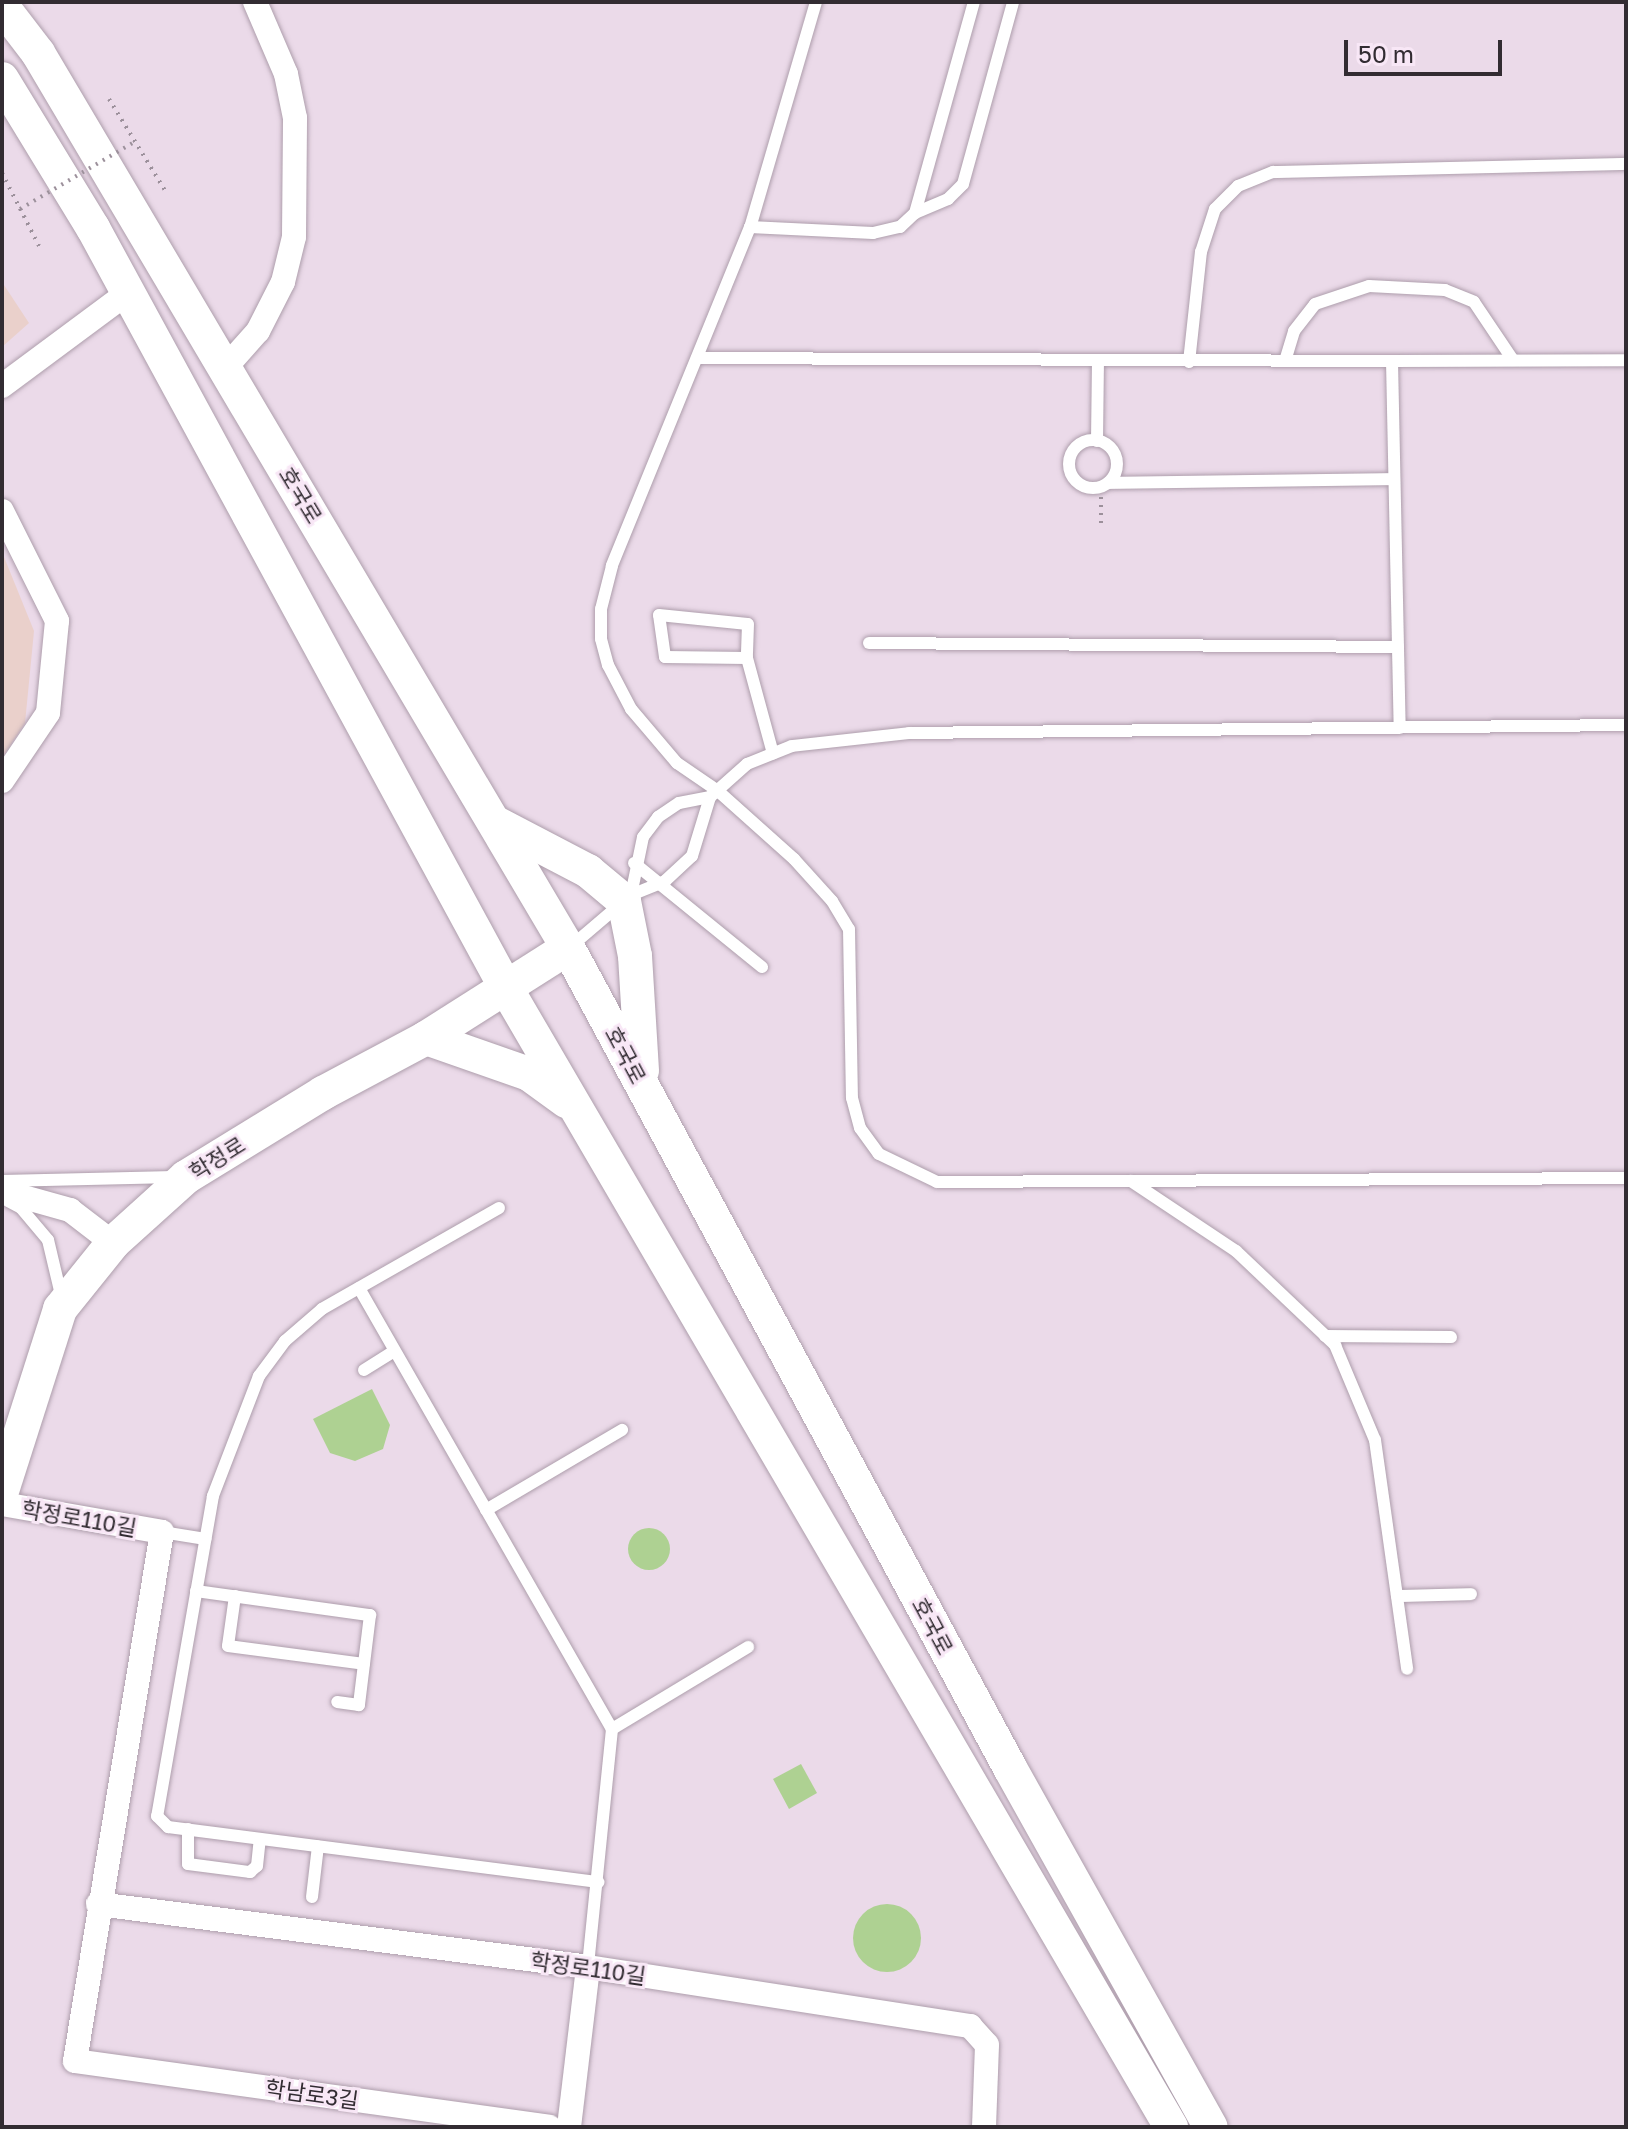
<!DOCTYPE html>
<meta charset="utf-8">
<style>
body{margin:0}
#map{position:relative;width:1628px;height:2129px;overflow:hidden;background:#ebdae9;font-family:"Golos Text","Noto Sans KR",sans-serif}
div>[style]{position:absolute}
.medical>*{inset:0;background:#ead0cb}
.green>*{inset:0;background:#aed192}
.round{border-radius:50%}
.path>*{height:4px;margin-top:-2px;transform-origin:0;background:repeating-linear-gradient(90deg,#9c909b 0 2px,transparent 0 8px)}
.roads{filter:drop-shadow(0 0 2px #ae9eac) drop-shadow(0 0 2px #ae9eac)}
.lane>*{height:12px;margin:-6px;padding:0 6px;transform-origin:6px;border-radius:6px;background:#fff}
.lane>.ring{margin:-6px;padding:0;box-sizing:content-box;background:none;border:12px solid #fff;border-radius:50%}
.street>*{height:24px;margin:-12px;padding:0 12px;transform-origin:12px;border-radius:12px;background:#fff}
.secondary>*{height:34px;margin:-17px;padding:0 17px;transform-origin:17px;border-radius:17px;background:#fff}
.path-bridge>*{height:4px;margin-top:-2px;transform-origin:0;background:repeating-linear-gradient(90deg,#9c909b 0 2px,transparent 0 8px)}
span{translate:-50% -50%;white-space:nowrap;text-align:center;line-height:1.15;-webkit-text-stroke:6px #f8e7f6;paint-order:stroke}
.street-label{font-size:22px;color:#322c32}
.frame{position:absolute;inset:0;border:4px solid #322c32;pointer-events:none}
.scale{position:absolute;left:1344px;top:40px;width:158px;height:36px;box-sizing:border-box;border:4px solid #322c32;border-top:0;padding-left:10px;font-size:24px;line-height:28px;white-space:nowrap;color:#322c32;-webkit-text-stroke:6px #f8e7f6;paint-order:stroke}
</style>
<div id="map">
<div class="medical">
<i style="clip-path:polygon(2px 282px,29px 323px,2px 347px)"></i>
<i style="clip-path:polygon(2px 552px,34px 631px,25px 723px,2px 758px)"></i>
</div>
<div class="green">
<i style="clip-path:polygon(372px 1389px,390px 1425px,383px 1449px,355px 1461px,330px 1453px,313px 1419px)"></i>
<i class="round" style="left:628px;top:1528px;width:42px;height:42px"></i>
<i style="clip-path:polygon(801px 1764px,817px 1793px,789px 1809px,773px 1779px)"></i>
<i class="round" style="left:853px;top:1904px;width:68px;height:68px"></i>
</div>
<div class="path">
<i style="left:109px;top:99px;width:109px;rotate:58.5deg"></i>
<i style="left:2px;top:173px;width:82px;rotate:63.1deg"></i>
<i style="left:1101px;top:497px;width:31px;rotate:90deg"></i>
</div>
<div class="roads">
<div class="lane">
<i style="left:816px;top:2px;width:234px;rotate:106.3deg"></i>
<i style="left:750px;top:227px;width:366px;rotate:112.2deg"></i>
<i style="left:612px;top:566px;width:44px;rotate:104.3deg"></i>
<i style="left:601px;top:609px;width:30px;rotate:90deg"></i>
<i style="left:601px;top:639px;width:27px;rotate:75deg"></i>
<i style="left:608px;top:665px;width:50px;rotate:62.4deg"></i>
<i style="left:631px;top:709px;width:71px;rotate:49.6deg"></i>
<i style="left:677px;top:763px;width:50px;rotate:34.3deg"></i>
<i style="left:718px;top:791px;width:102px;rotate:41.8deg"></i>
<i style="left:794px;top:859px;width:57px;rotate:47.9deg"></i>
<i style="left:832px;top:901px;width:33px;rotate:59deg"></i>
<i style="left:849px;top:929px;width:169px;rotate:89deg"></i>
<i style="left:852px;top:1098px;width:31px;rotate:75deg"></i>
<i style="left:860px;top:1128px;width:32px;rotate:54deg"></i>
<i style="left:879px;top:1154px;width:64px;rotate:25.8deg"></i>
<i style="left:937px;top:1182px;width:689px;rotate:-0.33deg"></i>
<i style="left:915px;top:213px;width:36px;rotate:-23deg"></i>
<i style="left:948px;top:199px;width:21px;rotate:-45deg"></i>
<i style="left:963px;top:184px;width:189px;rotate:-74.6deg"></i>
<i style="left:750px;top:227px;width:123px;rotate:2.8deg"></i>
<i style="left:873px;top:233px;width:28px;rotate:-13deg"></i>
<i style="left:900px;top:227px;width:21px;rotate:-43deg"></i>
<i style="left:915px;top:213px;width:219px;rotate:-74.4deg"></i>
<i style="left:697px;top:358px;width:695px;rotate:0.25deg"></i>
<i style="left:1392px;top:361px;width:367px;rotate:88.8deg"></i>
<i style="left:1285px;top:361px;width:31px;rotate:-73deg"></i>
<i style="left:1294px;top:331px;width:34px;rotate:-52deg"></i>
<i style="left:1315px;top:304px;width:57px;rotate:-18.4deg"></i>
<i style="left:1369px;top:286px;width:76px;rotate:3deg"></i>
<i style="left:1445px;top:290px;width:31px;rotate:22deg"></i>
<i style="left:1474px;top:302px;width:70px;rotate:56.1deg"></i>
<i style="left:1392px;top:361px;width:234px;rotate:-0.2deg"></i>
<i style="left:1189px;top:362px;width:111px;rotate:-83.8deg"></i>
<i style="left:1201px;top:252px;width:45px;rotate:-72deg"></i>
<i style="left:1215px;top:209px;width:33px;rotate:-45deg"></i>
<i style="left:1238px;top:186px;width:38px;rotate:-22deg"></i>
<i style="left:1273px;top:172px;width:353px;rotate:-1.3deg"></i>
<i class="ring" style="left:1069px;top:440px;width:36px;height:36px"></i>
<i style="left:1097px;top:441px;width:79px;rotate:-89.3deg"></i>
<i style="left:1108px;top:483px;width:286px;rotate:-0.8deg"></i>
<i style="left:869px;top:643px;width:529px;rotate:0.43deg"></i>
<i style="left:747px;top:658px;width:82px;rotate:-179.3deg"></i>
<i style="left:665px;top:657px;width:42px;rotate:-98.1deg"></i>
<i style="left:659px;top:615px;width:89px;rotate:5.8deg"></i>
<i style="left:748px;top:624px;width:34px;rotate:92deg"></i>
<i style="left:747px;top:658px;width:99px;rotate:74.8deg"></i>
<i style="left:634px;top:863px;width:165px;rotate:39.1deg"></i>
<i style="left:631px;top:895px;width:59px;rotate:-78.3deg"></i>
<i style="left:643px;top:837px;width:25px;rotate:-53deg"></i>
<i style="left:658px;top:817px;width:25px;rotate:-34deg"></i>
<i style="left:679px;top:803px;width:32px;rotate:-11deg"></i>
<i style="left:710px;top:797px;width:50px;rotate:-41.7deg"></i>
<i style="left:747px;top:764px;width:48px;rotate:-21.8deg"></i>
<i style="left:792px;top:746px;width:118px;rotate:-6.3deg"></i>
<i style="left:909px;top:733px;width:717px;rotate:-0.64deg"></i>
<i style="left:569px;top:948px;width:82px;rotate:-40.5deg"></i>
<i style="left:631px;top:895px;width:37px;rotate:-22deg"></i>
<i style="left:665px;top:881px;width:37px;rotate:-43deg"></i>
<i style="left:692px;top:856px;width:62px;rotate:-73deg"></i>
<i style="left:2px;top:1181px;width:172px;rotate:-1.3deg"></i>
<i style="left:1131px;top:1181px;width:126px;rotate:33.7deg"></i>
<i style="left:1236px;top:1251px;width:137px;rotate:43.5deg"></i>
<i style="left:1335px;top:1345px;width:103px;rotate:67.2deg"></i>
<i style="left:1375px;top:1440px;width:231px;rotate:82deg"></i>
<i style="left:8px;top:1201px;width:15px;rotate:28deg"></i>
<i style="left:21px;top:1208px;width:42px;rotate:49.8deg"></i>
<i style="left:48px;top:1240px;width:57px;rotate:76.7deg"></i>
<i style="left:499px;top:1208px;width:204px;rotate:150.3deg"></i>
<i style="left:322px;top:1309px;width:49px;rotate:139.1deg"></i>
<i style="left:285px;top:1341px;width:44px;rotate:126.6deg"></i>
<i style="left:259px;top:1376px;width:129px;rotate:111deg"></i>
<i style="left:213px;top:1496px;width:325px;rotate:99.9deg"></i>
<i style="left:157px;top:1816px;width:16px;rotate:45deg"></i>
<i style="left:168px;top:1827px;width:434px;rotate:7.3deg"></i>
<i style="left:359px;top:1288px;width:508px;rotate:60.16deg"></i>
<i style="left:612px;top:1729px;width:239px;rotate:95.8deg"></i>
<i style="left:1325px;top:1336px;width:126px;rotate:0.5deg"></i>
<i style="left:364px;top:1370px;width:36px;rotate:-32deg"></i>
<i style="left:486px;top:1510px;width:158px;rotate:-30.5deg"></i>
<i style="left:162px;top:1532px;width:44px;rotate:9.2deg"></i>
<i style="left:196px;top:1591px;width:176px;rotate:7.9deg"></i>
<i style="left:370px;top:1615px;width:91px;rotate:97deg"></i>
<i style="left:359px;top:1705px;width:22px;rotate:-172deg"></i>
<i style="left:235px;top:1596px;width:50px;rotate:98deg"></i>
<i style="left:228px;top:1646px;width:137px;rotate:7.5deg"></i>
<i style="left:1397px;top:1596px;width:74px;rotate:-1.5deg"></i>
<i style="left:612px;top:1729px;width:159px;rotate:-31.1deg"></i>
<i style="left:188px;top:1829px;width:35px;rotate:90deg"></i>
<i style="left:188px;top:1864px;width:63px;rotate:7.4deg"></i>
<i style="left:250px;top:1872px;width:9px;rotate:-41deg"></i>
<i style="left:257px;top:1866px;width:27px;rotate:-84deg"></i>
<i style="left:312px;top:1897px;width:51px;rotate:-83.3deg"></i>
</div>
<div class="street">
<i style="left:226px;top:367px;width:48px;rotate:-48.4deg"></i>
<i style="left:258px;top:331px;width:55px;rotate:-63deg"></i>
<i style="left:283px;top:282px;width:46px;rotate:-76.3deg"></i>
<i style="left:294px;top:237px;width:119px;rotate:-89.5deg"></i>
<i style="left:295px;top:118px;width:45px;rotate:-101.6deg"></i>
<i style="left:286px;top:74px;width:78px;rotate:-113.3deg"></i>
<i style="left:2px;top:386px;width:156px;rotate:-36.6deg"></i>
<i style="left:2px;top:511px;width:123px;rotate:63.4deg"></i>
<i style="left:57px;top:621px;width:92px;rotate:95.6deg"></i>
<i style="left:48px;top:713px;width:82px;rotate:124.1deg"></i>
<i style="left:2px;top:1191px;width:71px;rotate:15.6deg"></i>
<i style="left:70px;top:1210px;width:54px;rotate:37.5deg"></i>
<i style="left:2px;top:1504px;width:162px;rotate:9.9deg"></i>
<i style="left:162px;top:1532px;width:536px;rotate:99.34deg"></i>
<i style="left:75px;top:2061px;width:479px;rotate:7.9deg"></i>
<i style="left:98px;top:1904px;width:494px;rotate:7.3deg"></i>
<i style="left:588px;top:1967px;width:387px;rotate:8.8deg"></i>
<i style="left:970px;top:2026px;width:25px;rotate:48deg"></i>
<i style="left:987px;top:2045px;width:82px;rotate:92.1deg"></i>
<i style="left:569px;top:2127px;width:161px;rotate:-83.2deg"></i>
</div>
<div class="secondary">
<i style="left:2px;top:6px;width:59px;rotate:52.5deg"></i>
<i style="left:38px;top:53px;width:1040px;rotate:59.37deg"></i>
<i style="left:568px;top:948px;width:932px;rotate:61.67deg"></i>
<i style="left:1010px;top:1768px;width:411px;rotate:60.8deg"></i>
<i style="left:2px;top:79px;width:175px;rotate:58.6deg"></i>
<i style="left:93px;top:228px;width:865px;rotate:61.48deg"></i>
<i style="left:506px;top:988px;width:1319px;rotate:59.72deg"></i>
<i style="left:498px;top:824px;width:102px;rotate:27.6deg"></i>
<i style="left:588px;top:871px;width:47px;rotate:39.8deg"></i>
<i style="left:624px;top:901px;width:56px;rotate:78.7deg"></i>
<i style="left:635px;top:956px;width:115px;rotate:86.5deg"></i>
<i style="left:426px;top:1038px;width:109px;rotate:19.3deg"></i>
<i style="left:529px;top:1074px;width:46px;rotate:36.1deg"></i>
<i style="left:2px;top:1491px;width:191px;rotate:-72.3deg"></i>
<i style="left:60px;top:1309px;width:85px;rotate:-51.2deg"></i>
<i style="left:113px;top:1243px;width:98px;rotate:-42.1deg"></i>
<i style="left:186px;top:1177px;width:161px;rotate:-31.5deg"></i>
<i style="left:323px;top:1093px;width:117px;rotate:-28.1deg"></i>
<i style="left:426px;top:1038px;width:168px;rotate:-32.4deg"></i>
</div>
</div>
<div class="path-bridge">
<i style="left:20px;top:209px;width:134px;rotate:-30.4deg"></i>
</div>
<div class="street-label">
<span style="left:301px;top:495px;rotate:59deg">호국로</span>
<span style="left:626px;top:1055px;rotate:62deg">호국로</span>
<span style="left:217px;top:1158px;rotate:-32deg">학정로</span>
<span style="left:79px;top:1518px;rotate:10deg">학정로110길</span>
<span style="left:933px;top:1626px;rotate:62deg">호국로</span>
<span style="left:588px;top:1968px;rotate:8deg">학정로110길</span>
<span style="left:312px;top:2094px;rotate:8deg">학남로3길</span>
</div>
<div class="frame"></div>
<div class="scale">50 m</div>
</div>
